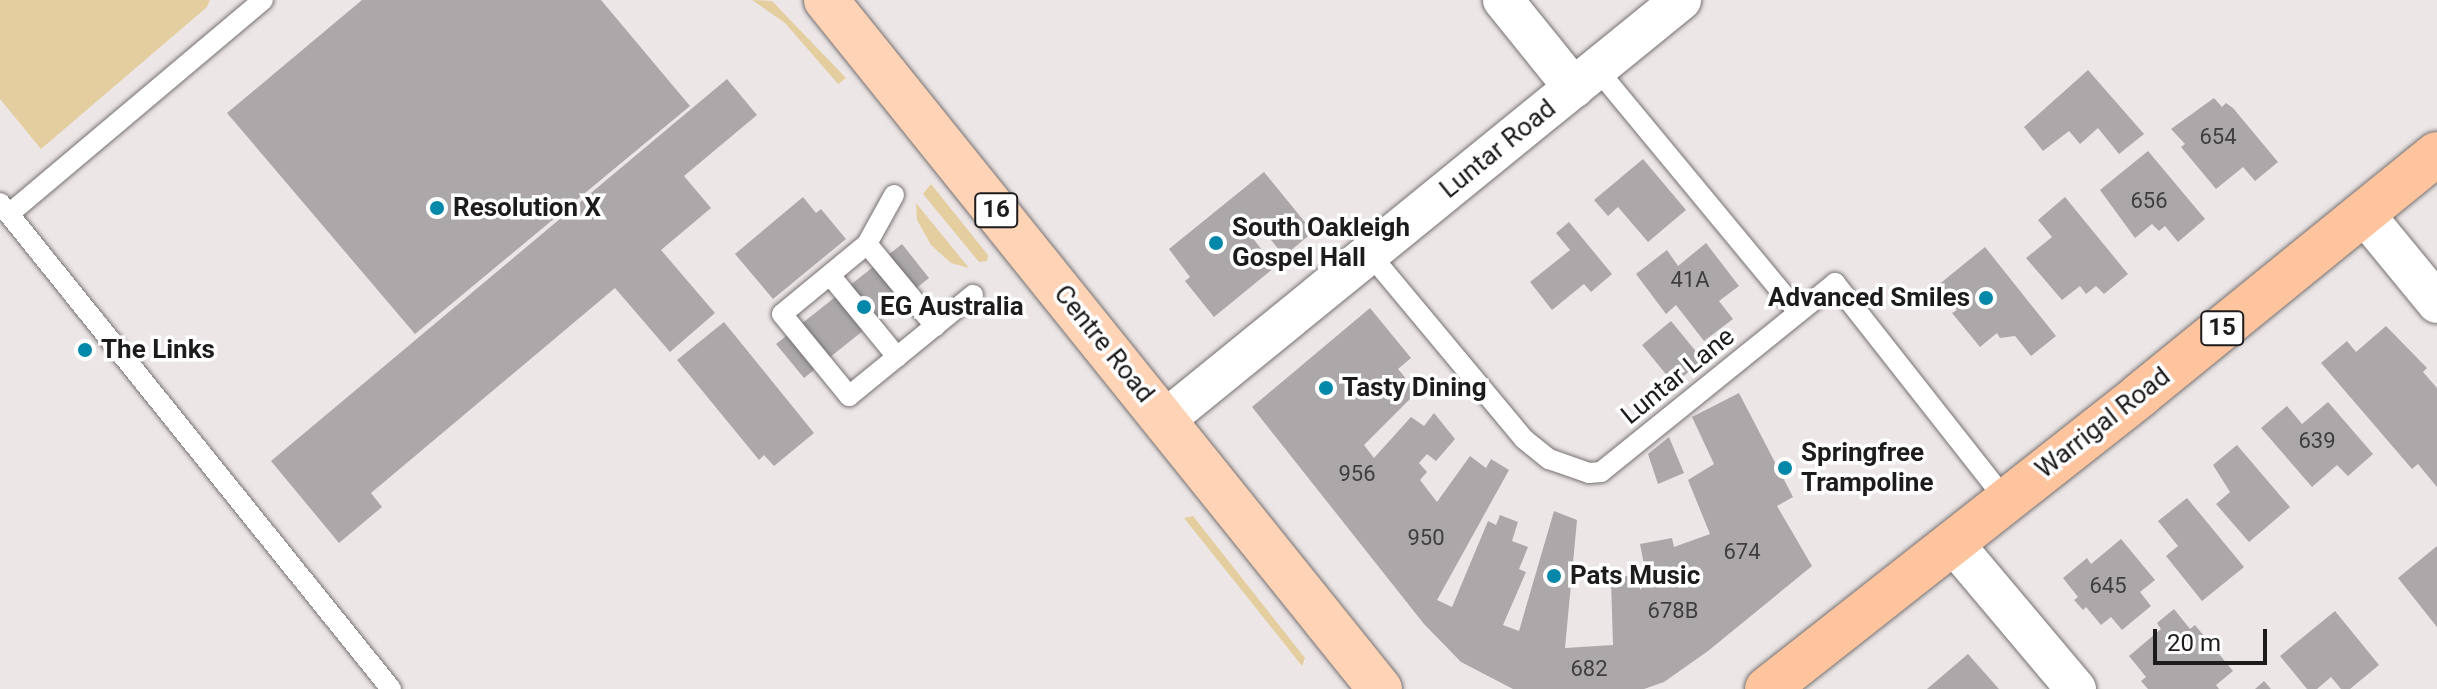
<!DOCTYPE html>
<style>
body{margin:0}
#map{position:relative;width:2437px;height:689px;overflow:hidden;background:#ece6e6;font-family:Roboto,sans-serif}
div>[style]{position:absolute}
.green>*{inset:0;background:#e4cea0}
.building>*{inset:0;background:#aca8aa}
.roads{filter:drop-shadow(0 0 2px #767171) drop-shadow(0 0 2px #767171)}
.service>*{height:20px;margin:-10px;padding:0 10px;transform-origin:10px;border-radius:10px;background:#fff}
.minor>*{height:40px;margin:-20px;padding:0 20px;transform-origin:20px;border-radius:20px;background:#fff}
.primary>*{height:44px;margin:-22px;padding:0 22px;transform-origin:22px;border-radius:22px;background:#fed3b6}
.trunk>*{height:44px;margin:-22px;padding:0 22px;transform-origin:22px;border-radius:22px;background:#fec49e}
.dots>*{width:22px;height:22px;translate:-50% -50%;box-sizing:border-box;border:4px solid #fff;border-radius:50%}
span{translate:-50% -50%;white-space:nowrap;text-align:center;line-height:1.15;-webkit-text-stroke:7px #fff;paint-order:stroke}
.number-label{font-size:22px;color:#413e3f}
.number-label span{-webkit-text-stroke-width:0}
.shield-label span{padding:2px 6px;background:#fff;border:2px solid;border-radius:6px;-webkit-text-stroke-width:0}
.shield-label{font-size:24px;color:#1d1b1b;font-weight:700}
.street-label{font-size:26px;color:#1d1b1b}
.poi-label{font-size:26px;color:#1d1b1b;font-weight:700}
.left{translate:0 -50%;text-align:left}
.right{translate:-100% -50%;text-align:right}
.scale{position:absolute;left:2153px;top:629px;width:114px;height:36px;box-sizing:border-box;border:4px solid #1d1b1b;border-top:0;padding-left:10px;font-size:24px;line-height:28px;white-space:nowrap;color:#1d1b1b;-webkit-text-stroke:6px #fff;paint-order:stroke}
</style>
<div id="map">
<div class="green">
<i style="clip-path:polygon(0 0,210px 0,207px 7px,41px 149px,0 99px)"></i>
<i style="clip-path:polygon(752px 0,772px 1px,846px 78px,838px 84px,785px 23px)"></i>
<i style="clip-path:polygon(931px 184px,988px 255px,987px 261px,979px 262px,923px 194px)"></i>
<i style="clip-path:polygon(916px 203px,969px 268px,951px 263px,931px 245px,917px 220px)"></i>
<i style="clip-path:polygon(1193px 516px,1305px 658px,1302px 666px,1184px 518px)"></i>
</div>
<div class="building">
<i style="clip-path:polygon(362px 0,601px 0,690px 106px,415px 334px,227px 113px)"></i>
<i style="clip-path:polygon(2088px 70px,2144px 134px,2119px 154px,2098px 128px,2080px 144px,2069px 131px,2043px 151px,2024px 127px)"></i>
<i style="clip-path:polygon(727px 79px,757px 115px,684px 176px,711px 208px,661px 250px,715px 313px,670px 352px,615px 288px,371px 493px,382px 507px,339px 543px,271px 461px)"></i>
<i style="clip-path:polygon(2214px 98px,2222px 107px,2226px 103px,2233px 108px,2278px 162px,2255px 181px,2243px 167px,2216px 189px,2181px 147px,2185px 144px,2171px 129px)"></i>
<i style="clip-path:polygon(2148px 151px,2205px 219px,2178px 242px,2165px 226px,2159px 231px,2152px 224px,2135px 238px,2100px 190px)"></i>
<i style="clip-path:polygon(1643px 159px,1686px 210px,1648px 242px,1618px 207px,1608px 216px,1594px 200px)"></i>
<i style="clip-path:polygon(1264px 172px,1313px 232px,1284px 256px,1262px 229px,1252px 237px,1275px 267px,1214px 317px,1185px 281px,1190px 277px,1169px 249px)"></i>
<i style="clip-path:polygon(803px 197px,816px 213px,821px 209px,846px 239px,773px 299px,735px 254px)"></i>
<i style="clip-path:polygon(2065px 197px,2128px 274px,2104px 294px,2096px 286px,2086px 294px,2080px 286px,2062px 300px,2026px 258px,2052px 237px,2038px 220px)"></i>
<i style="clip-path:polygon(1569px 222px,1612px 274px,1591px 292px,1584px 284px,1552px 310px,1530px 282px,1570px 250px,1556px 233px)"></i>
<i style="clip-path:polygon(1706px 243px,1739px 286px,1719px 301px,1733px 319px,1704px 341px,1676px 305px,1666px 314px,1636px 274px,1667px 250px,1678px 266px)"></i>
<i style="clip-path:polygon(902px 244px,929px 278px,804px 378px,776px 344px)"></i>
<i style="clip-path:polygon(1985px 247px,2056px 336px,2031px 356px,2015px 336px,2000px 338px,1997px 333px,1980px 347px,1952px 313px,1957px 310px,1937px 286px)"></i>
<i style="clip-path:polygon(1370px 308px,1411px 358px,1398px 369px,1417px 392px,1364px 445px,1374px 458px,1411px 417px,1424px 426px,1434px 413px,1455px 439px,1436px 461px,1427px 454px,1419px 463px,1427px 472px,1420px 480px,1437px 502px,1470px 456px,1486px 468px,1491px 459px,1509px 470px,1437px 600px,1452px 607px,1488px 521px,1496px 525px,1500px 515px,1518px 522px,1512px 541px,1528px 547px,1519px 569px,1526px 572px,1503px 625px,1519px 631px,1554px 511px,1577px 520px,1565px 648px,1613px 645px,1611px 581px,1645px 570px,1640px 544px,1672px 538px,1674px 547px,1710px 534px,1688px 480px,1714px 464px,1692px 417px,1739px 393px,1793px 497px,1777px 506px,1812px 566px,1708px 651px,1664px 682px,1644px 689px,1513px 689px,1461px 662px,1424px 624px,1252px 407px)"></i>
<i style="clip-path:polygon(1671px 321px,1703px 360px,1674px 384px,1642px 345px)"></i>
<i style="clip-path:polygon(724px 322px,814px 433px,774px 466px,764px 455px,759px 460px,677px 360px)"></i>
<i style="clip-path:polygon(2386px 326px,2427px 368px,2423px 372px,2437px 388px,2437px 487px,2418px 464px,2412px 469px,2321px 363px,2347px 341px,2356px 352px)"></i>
<i style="clip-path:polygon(2328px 402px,2373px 454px,2348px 476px,2337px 465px,2312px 487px,2261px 428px,2287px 406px,2302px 424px)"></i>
<i style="clip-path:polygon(1669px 437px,1684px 473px,1658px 484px,1648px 454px)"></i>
<i style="clip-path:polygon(2237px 445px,2290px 507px,2249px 542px,2216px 504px,2230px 492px,2213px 465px)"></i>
<i style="clip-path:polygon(2187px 498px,2244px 567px,2202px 601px,2166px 556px,2178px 546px,2158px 521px)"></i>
<i style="clip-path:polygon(2121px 539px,2155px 580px,2140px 592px,2151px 606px,2122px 630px,2111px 617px,2101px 625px,2086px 607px,2083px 610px,2074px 600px,2078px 597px,2063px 578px,2087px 558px,2091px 564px)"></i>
<i style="clip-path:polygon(2437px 546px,2437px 627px,2398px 578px)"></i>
<i style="clip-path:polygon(2174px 609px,2190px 629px,2195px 625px,2233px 671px,2216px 685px,2219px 689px,2148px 689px,2141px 681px,2146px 677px,2129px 656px,2161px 629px,2157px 623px)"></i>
<i style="clip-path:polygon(2335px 611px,2379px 665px,2350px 689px,2341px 689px,2331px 677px,2317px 689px,2307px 689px,2280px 656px)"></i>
<i style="clip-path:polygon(1968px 654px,1999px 689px,1927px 689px)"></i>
<i style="clip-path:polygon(2264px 681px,2271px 689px,2255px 689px)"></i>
</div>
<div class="roads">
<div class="service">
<i style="left:1597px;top:69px;width:315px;rotate:50.4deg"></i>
<i style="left:894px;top:195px;width:56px;rotate:118.9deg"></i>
<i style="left:867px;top:244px;width:110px;rotate:140.5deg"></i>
<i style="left:782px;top:314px;width:106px;rotate:50.7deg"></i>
<i style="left:849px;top:396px;width:160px;rotate:-39.2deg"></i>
<i style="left:0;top:203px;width:624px;rotate:51.18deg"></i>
<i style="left:9px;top:214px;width:332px;rotate:-40.1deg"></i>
<i style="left:867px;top:244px;width:107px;rotate:50.3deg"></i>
<i style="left:1369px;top:253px;width:242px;rotate:50.2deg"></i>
<i style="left:1524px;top:439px;width:32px;rotate:39deg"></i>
<i style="left:1549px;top:459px;width:42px;rotate:19.3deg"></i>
<i style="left:1589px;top:473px;width:12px;rotate:-5deg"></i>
<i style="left:1601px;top:472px;width:301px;rotate:-38.9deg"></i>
<i style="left:1835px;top:283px;width:276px;rotate:51.8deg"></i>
<i style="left:830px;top:275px;width:106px;rotate:50.7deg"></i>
</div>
<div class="minor">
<i style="left:1503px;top:0;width:113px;rotate:51.1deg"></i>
<i style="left:2364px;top:214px;width:115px;rotate:50.6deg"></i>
<i style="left:1166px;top:419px;width:664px;rotate:-39.13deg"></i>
<i style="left:1953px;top:543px;width:191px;rotate:49.9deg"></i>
</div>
<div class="primary">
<i style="left:826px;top:0;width:884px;rotate:51.2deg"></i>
</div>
<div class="trunk">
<i style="left:1767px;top:689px;width:475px;rotate:-38.2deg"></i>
<i style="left:2140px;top:395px;width:382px;rotate:-39.1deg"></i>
</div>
</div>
<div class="dots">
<i style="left:437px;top:208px;background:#0488aa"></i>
<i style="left:1216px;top:243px;background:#0488aa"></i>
<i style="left:1986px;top:298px;background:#0488aa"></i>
<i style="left:864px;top:307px;background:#0488aa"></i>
<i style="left:85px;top:350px;background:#0488aa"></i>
<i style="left:1326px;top:388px;background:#0488aa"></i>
<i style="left:1785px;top:468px;background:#0488aa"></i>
<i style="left:1554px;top:576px;background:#0488aa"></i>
</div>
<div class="number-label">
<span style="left:2218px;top:137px">654</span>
<span style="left:2149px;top:201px">656</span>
<span style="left:1690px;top:280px">41A</span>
<span style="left:2317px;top:441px">639</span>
<span style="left:1357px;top:474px">956</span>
<span style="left:1426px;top:538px">950</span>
<span style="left:1742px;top:552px">674</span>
<span style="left:2108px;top:586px">645</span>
<span style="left:1673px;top:611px">678B</span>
<span style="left:1589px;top:669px">682</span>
</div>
<div class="shield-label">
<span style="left:996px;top:210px">16</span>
<span style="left:2222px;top:328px">15</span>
</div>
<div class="street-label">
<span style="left:1498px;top:149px;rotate:-39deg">Luntar Road</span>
<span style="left:1104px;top:344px;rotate:51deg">Centre Road</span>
<span style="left:1678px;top:376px;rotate:-39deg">Luntar Lane</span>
<span style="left:2103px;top:423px;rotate:-38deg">Warrigal Road</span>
</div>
<div class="poi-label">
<span class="left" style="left:453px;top:208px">Resolution X</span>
<span class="left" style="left:1232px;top:243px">South Oakleigh<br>Gospel Hall</span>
<span class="right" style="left:1970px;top:298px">Advanced Smiles</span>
<span class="left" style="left:880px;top:307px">EG Australia</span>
<span class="left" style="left:101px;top:350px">The Links</span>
<span class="left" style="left:1342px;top:388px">Tasty Dining</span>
<span class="left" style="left:1801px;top:468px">Springfree<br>Trampoline</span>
<span class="left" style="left:1570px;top:576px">Pats Music</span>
</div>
<div class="scale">20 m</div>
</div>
